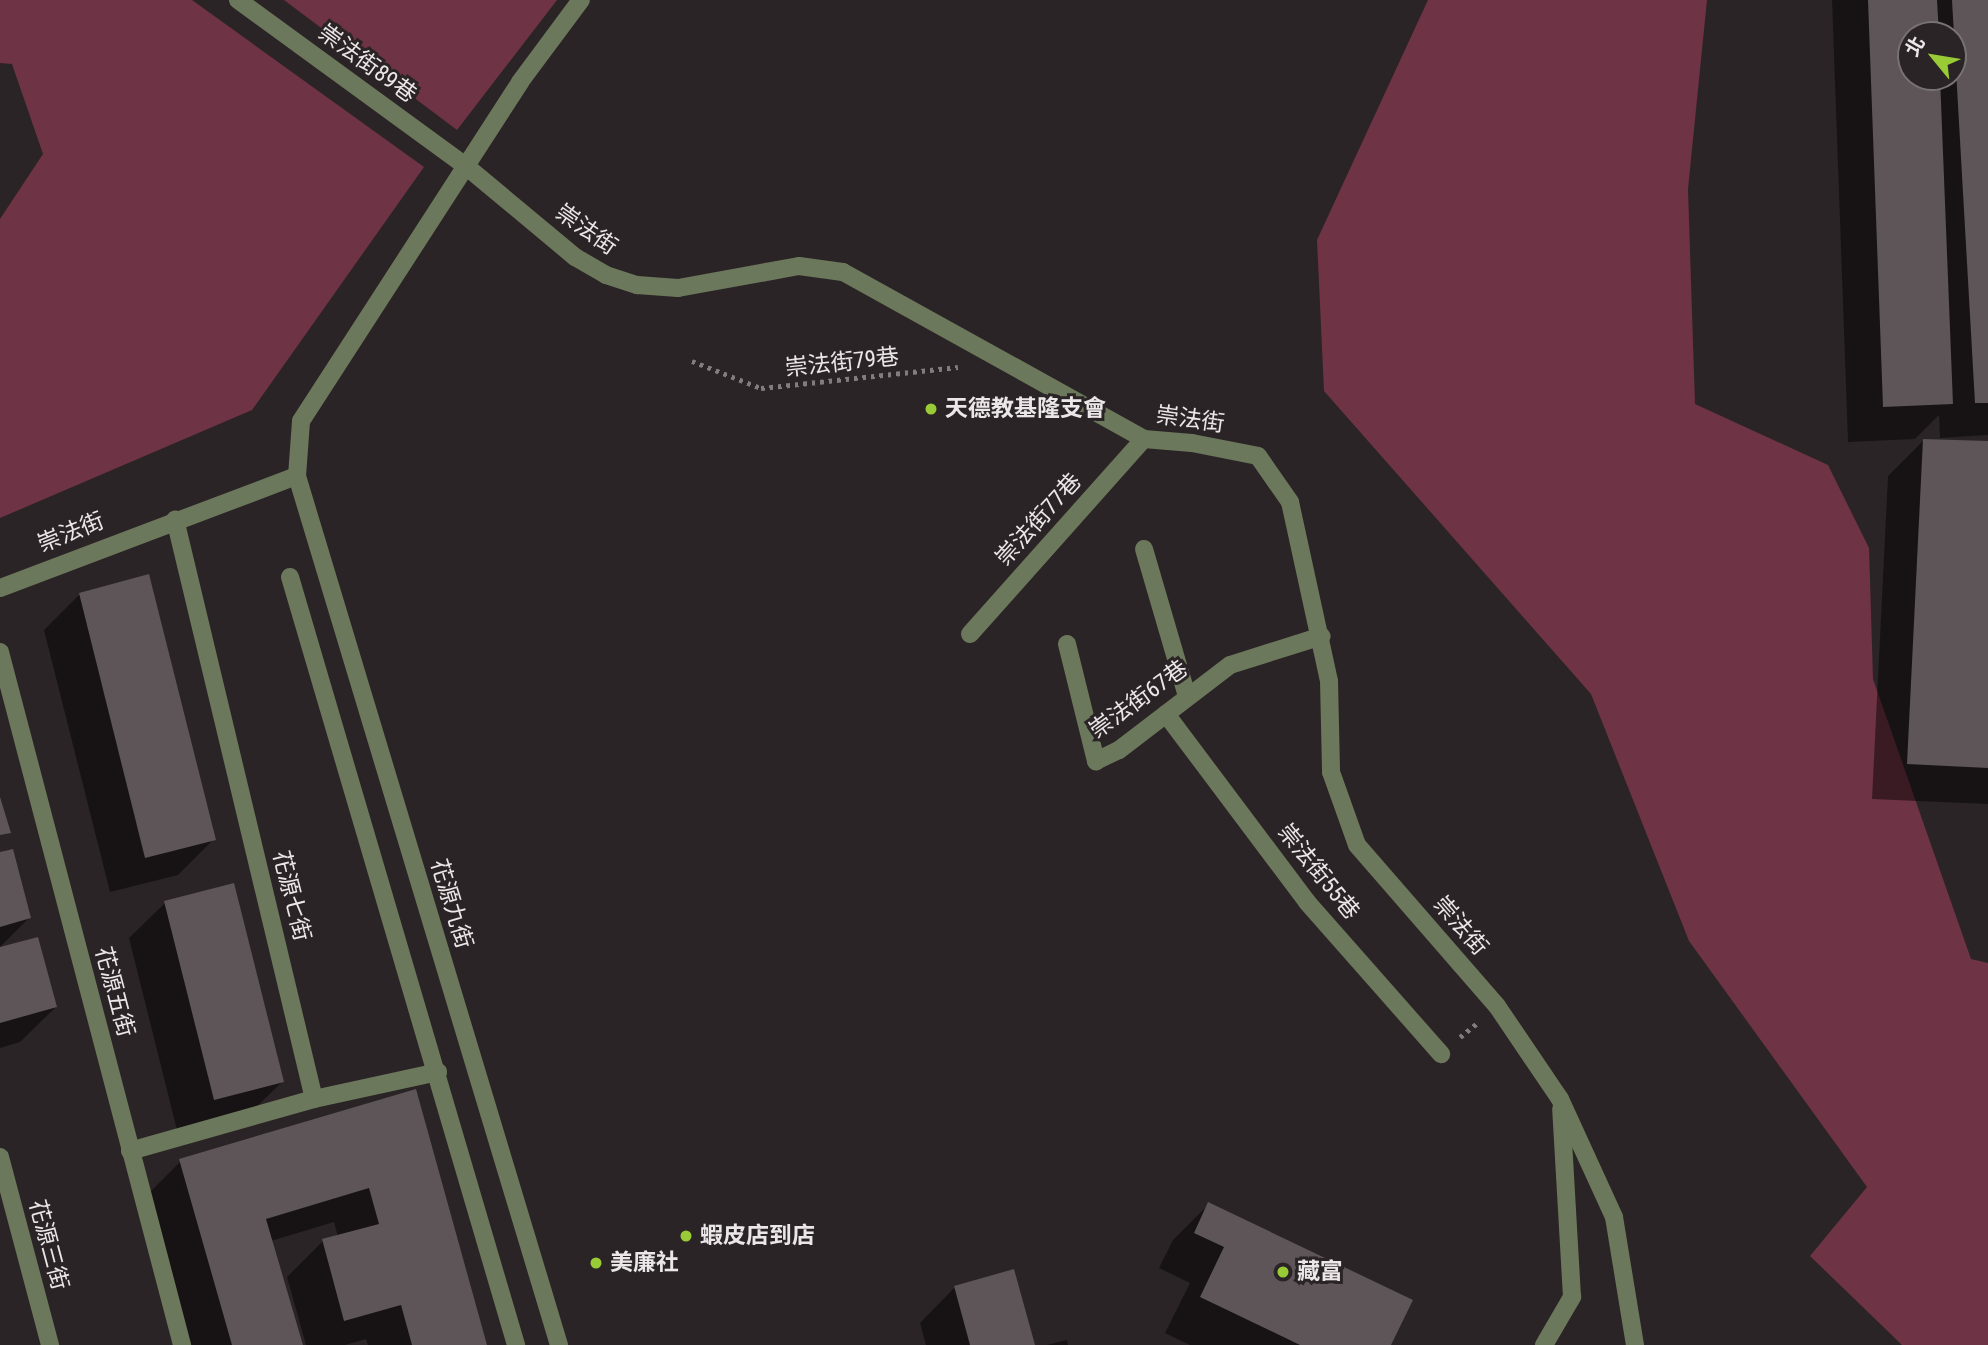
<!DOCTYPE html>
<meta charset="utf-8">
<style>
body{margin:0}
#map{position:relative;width:1988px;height:1345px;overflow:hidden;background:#2b2426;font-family:"Roboto Condensed","Noto Sans TC",sans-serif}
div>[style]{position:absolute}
.green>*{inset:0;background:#6e3345}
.shadow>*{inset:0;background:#0007}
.building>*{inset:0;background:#5d5557}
.path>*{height:4.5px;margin-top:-2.25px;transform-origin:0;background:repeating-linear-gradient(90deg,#827c7e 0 3.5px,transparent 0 8.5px)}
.minor>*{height:18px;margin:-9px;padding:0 9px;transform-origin:9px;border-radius:9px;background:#6c785b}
.dots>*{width:19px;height:19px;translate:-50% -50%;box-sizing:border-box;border:4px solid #2b2426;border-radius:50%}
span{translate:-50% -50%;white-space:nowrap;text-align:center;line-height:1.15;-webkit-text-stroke:6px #2b2426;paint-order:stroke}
.street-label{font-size:23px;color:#ebe6e7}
.poi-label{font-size:23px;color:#ebe6e7;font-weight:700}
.left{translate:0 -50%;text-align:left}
.north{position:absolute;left:1897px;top:21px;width:70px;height:70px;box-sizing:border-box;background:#2b2426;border:2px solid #787273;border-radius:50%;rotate:300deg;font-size:19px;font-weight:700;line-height:28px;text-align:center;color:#ebe6e7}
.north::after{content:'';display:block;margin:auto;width:24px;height:32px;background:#99cb36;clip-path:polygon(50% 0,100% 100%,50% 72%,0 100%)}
</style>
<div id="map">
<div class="green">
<i style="clip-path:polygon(0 0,192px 0,424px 167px,252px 410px,0 518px,0 219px,43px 154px,12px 64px,0 63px)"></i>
<i style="clip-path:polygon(284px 0,557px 0,457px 130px)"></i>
<i style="clip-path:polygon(1428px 0,1707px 0,1688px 189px,1695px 404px,1828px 465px,1869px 548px,1873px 679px,1971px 959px,1988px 963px,1988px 1345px,1902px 1345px,1810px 1256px,1867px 1187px,1689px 941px,1591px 694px,1324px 391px,1317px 240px)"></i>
</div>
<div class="shadow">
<i style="clip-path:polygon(evenodd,1832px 0,1988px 0,1988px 435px,1940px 438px,1939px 415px,1915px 439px,1848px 442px,1832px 0,1911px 35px,1953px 35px,1953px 77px,1911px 77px,1911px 35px)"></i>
<i style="clip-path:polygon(1924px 440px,1988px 443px,1988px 804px,1872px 799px,1888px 476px)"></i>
<i style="clip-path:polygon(80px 594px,214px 839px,178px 875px,110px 892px,44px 630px)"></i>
<i style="clip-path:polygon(0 854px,29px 918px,0 947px)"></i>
<i style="clip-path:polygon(165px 903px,282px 1082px,246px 1117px,178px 1134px,129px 938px)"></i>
<i style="clip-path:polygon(0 949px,56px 1007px,20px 1042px,0 1048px)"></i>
<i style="clip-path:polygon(415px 1092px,486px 1345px,368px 1345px,366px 1339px,345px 1345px,306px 1345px,287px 1277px,323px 1241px,338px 1237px,334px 1222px,271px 1241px,301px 1345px,187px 1345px,143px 1199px,179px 1163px)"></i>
<i style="clip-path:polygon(1209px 1204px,1389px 1345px,1190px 1345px,1165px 1333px,1190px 1283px,1159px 1268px,1173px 1240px)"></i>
<i style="clip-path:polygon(955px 1287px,1033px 1345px,926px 1345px,920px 1323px)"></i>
<i style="clip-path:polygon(1067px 1340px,1068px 1345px,1047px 1345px)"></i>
</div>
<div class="building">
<i style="clip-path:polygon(1868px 0,1937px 0,1939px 35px,1911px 35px,1911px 77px,1940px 77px,1953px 404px,1883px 407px)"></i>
<i style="clip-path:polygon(1952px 0,1988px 0,1988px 403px,1975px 403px)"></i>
<i style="clip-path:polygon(1923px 439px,1988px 441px,1988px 768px,1907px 764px)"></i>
<i style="clip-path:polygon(149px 574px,216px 840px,145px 858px,79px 593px)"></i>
<i style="clip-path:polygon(0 797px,11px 833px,0 835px)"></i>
<i style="clip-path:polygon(13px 849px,31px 918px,0 927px,0 852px)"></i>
<i style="clip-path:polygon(234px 883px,284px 1082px,214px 1100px,164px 901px)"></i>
<i style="clip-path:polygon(38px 937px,57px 1007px,0 1023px,0 947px)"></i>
<i style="clip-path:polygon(416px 1089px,487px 1345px,412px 1345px,401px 1305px,344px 1321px,322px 1239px,379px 1224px,369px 1188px,266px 1219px,303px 1345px,232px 1345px,179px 1159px)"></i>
<i style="clip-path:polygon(1208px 1202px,1413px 1300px,1391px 1345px,1300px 1345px,1200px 1297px,1224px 1247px,1194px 1233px)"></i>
<i style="clip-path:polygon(1014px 1269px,1035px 1345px,970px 1345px,954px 1286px)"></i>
</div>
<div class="path">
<i style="left:692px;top:361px;width:74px;rotate:21.4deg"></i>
<i style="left:761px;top:388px;width:198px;rotate:-6.1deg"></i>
<i style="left:1460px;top:1037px;width:22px;rotate:-39deg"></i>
</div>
<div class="minor">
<i style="left:238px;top:0;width:283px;rotate:36.1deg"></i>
<i style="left:467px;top:167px;width:141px;rotate:39.8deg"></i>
<i style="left:575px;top:257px;width:36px;rotate:30deg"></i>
<i style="left:606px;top:275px;width:33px;rotate:18deg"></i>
<i style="left:637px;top:285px;width:41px;rotate:4.2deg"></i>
<i style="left:678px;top:288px;width:123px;rotate:-10.3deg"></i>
<i style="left:799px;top:266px;width:44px;rotate:7.8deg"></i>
<i style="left:843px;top:272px;width:344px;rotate:29deg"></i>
<i style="left:1144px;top:439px;width:48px;rotate:4.8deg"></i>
<i style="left:1192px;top:443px;width:67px;rotate:11.1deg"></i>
<i style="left:1258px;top:456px;width:56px;rotate:55.2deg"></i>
<i style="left:1290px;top:502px;width:183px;rotate:77.7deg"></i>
<i style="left:1329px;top:681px;width:91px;rotate:88.7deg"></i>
<i style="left:1331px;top:772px;width:77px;rotate:70.4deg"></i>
<i style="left:1357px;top:845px;width:213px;rotate:49deg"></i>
<i style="left:1497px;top:1006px;width:112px;rotate:55.9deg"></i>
<i style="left:1560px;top:1099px;width:130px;rotate:65.4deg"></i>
<i style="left:1614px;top:1217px;width:130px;rotate:80.7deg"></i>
<i style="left:1144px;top:549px;width:153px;rotate:73.7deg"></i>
<i style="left:290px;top:577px;width:801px;rotate:73.6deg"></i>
<i style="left:0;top:588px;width:317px;rotate:-20.7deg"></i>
<i style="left:970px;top:634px;width:261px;rotate:-48.3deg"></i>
<i style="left:1067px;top:644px;width:121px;rotate:76.1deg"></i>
<i style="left:1096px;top:761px;width:25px;rotate:-26deg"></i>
<i style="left:1119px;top:750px;width:140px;rotate:-37.4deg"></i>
<i style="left:1230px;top:665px;width:96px;rotate:-17.5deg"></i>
<i style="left:0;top:652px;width:717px;rotate:75.28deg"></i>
<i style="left:1166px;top:714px;width:235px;rotate:53.1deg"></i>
<i style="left:1307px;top:902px;width:203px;rotate:48.6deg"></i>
<i style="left:314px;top:1099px;width:127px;rotate:-12.3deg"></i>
<i style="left:130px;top:1151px;width:191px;rotate:-15.8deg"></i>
<i style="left:314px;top:1099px;width:596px;rotate:-103.48deg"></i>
<i style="left:0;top:1157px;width:195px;rotate:75.1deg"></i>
<i style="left:559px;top:1345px;width:908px;rotate:-106.78deg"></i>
<i style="left:297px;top:476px;width:55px;rotate:-85.8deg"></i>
<i style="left:301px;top:421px;width:404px;rotate:-57.1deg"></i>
<i style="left:520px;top:82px;width:102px;rotate:-53.4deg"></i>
<i style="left:1544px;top:1345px;width:56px;rotate:-59.7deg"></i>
<i style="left:1572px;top:1297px;width:188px;rotate:-93.3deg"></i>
</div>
<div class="dots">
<i style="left:931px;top:409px;background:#99cb36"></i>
<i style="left:686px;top:1236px;background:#99cb36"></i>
<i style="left:596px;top:1263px;background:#99cb36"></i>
<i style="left:1283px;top:1272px;background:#99cb36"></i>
</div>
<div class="street-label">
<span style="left:367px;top:64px;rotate:36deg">崇法街89巷</span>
<span style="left:586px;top:230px;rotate:35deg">崇法街</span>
<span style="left:842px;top:363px;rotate:-6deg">崇法街79巷</span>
<span style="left:1190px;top:420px;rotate:8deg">崇法街</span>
<span style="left:1039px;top:520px;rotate:-48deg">崇法街77巷</span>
<span style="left:71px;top:533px;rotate:-22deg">崇法街</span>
<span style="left:1139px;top:700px;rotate:-36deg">崇法街67巷</span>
<span style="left:1318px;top:872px;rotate:51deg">崇法街55巷</span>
<span style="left:291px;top:896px;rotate:76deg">花源七街</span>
<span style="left:451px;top:904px;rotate:73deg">花源九街</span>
<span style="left:1460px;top:926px;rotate:49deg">崇法街</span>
<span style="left:114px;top:992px;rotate:75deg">花源五街</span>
<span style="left:48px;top:1245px;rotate:75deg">花源三街</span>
</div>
<div class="poi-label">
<span class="left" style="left:945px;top:409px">天德教基隆支會</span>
<span class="left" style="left:700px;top:1236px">蝦皮店到店</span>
<span class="left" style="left:610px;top:1263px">美廉社</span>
<span class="left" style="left:1297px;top:1272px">藏富</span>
</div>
<div class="north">北</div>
</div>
